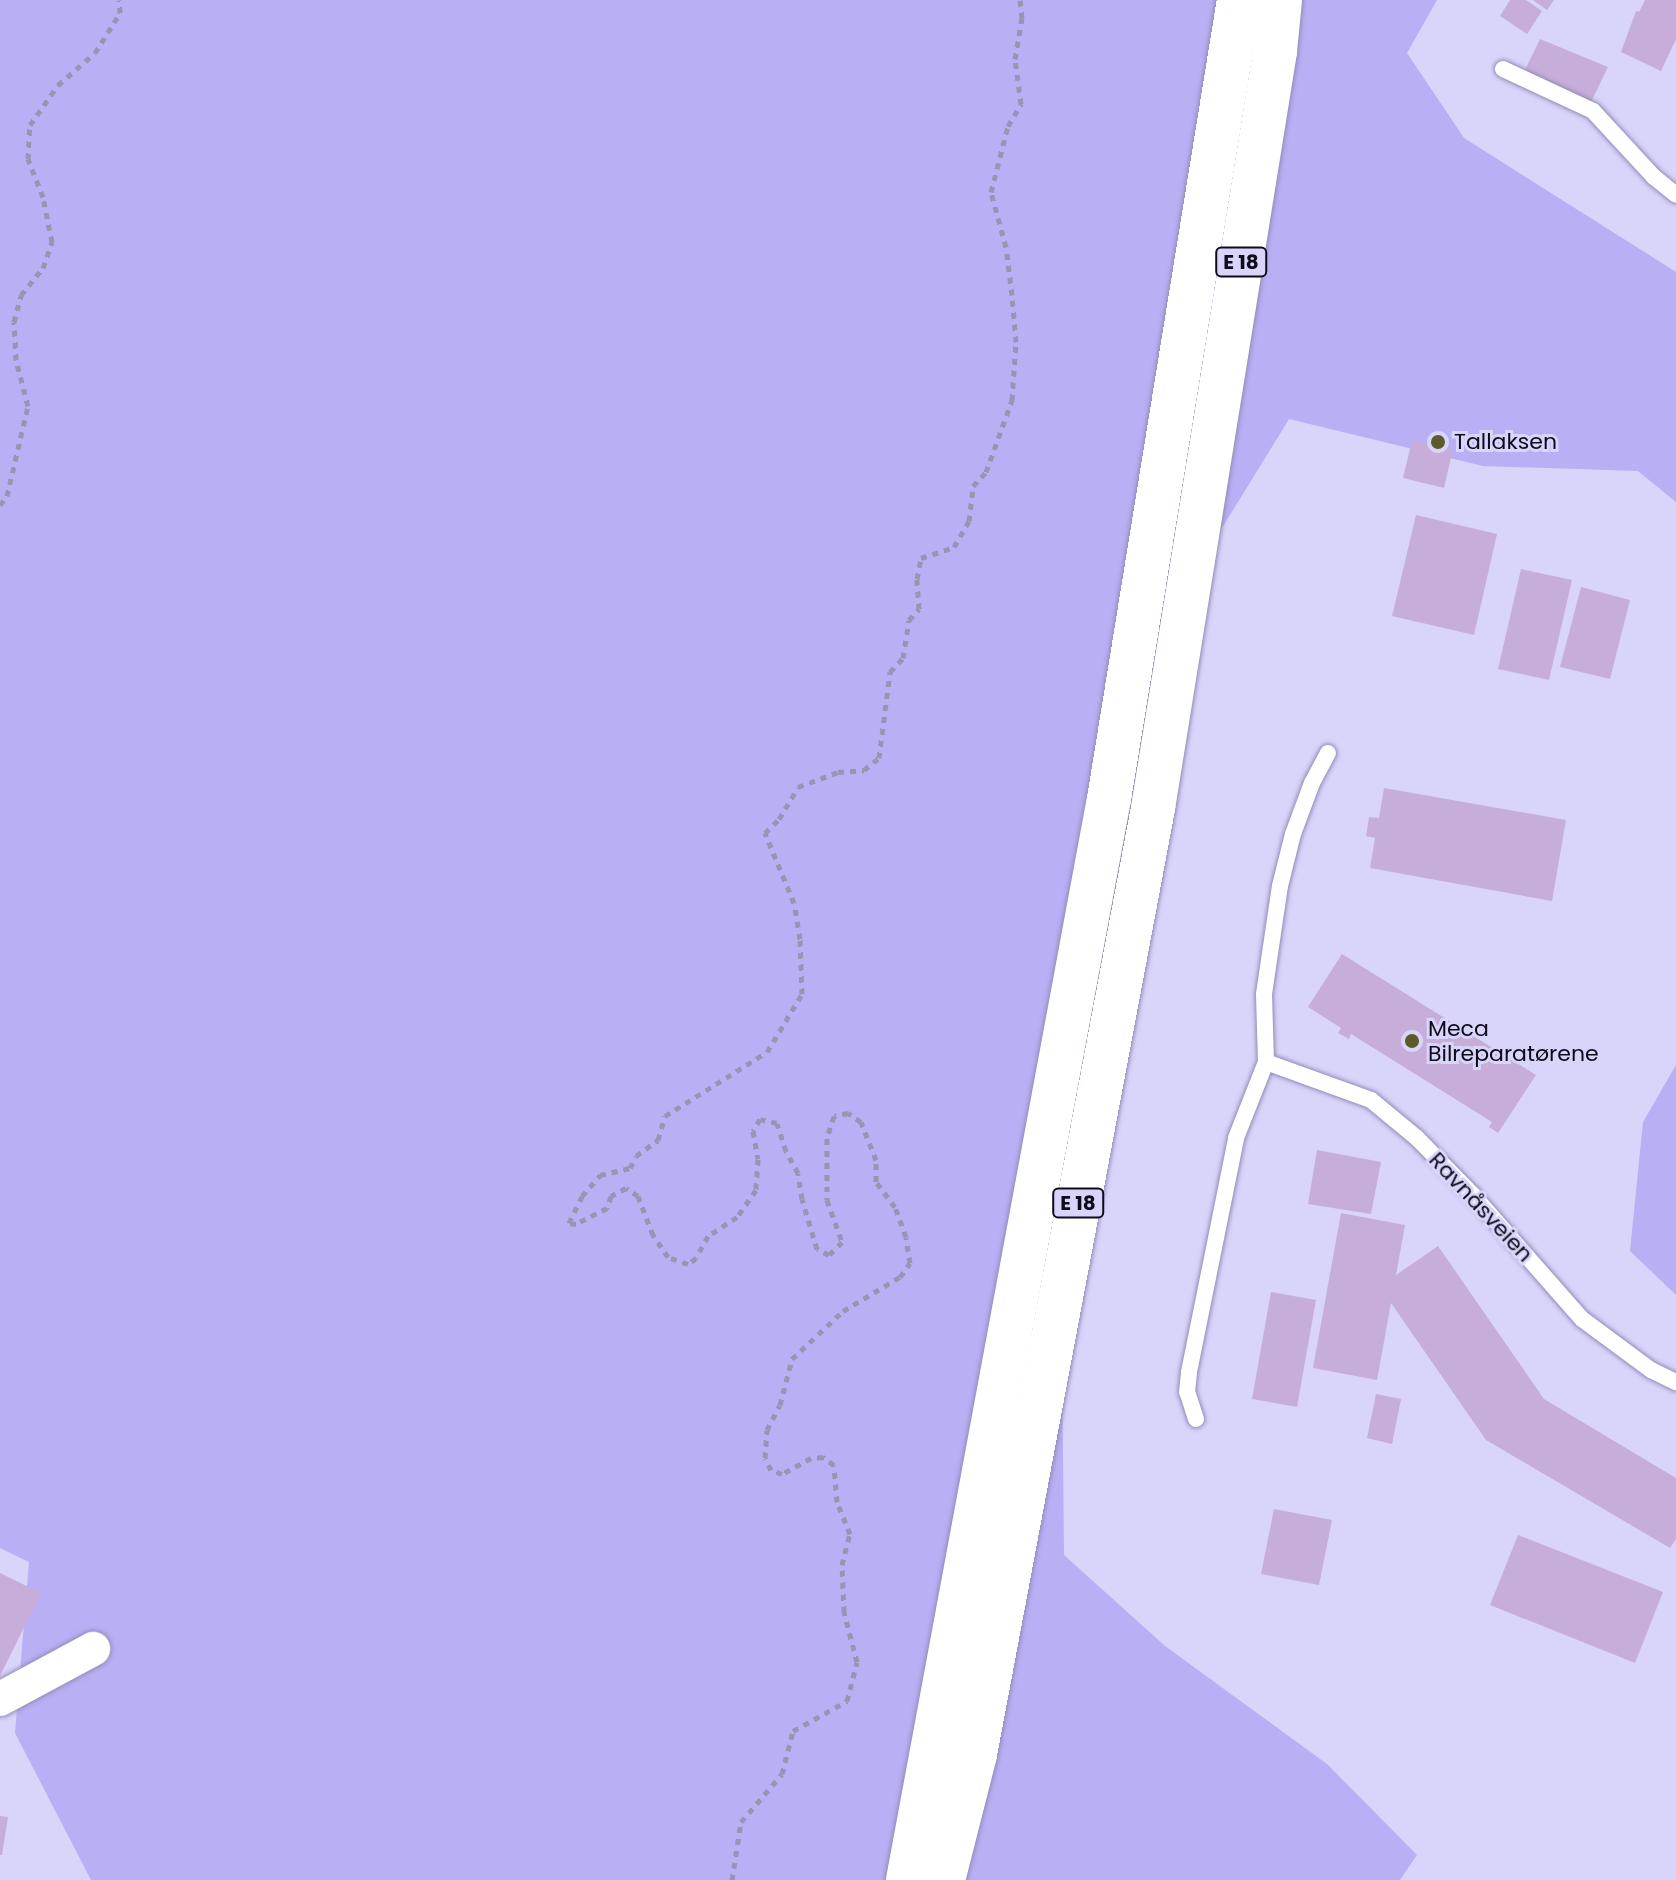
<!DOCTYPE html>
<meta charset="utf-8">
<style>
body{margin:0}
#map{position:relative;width:1676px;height:1880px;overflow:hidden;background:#d8d4fa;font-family:Poppins,sans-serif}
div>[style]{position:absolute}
.green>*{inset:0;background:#b8aff4}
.building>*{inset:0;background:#c7aeda}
.path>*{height:5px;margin-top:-2.5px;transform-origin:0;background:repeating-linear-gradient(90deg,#9895b4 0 6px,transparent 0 12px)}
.roads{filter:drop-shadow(0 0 2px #918cb9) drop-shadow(0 0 2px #918cb9)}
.lane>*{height:16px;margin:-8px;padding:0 8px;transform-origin:8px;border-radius:8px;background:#fff}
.street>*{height:34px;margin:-17px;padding:0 17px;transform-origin:17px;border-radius:17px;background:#fff}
.highway>*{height:44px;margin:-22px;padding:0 22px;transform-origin:22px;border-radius:22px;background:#fff}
.dots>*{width:22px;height:22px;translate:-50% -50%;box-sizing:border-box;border:4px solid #d8d4fa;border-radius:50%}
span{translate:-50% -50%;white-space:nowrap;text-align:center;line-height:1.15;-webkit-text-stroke:6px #d8d4fa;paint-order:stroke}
.shield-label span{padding:2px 6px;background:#d8d4fa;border:2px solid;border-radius:6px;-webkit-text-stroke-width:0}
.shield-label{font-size:20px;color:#0e0b1b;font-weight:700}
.poi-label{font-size:22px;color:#0e0b1b}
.left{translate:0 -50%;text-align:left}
.street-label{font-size:22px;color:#0e0b1b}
</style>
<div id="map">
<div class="green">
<i style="clip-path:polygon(0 0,1437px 0,1407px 53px,1464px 138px,1676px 272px,1676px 502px,1638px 471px,1483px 466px,1289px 419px,1198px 567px,1062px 1357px,1064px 1555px,1165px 1646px,1327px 1764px,1417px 1855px,1400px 1880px,91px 1880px,15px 1733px,29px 1562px,0 1548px)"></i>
<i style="clip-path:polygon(1676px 1065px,1676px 1295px,1630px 1251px,1643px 1122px)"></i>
</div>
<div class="building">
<i style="clip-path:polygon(1510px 0,1526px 0,1542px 11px,1527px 34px,1500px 16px)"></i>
<i style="clip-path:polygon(1533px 0,1554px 0,1547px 10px)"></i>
<i style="clip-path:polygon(1645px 0,1676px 0,1676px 39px,1661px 71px,1621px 52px,1636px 11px,1639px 12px)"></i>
<i style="clip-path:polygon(1540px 39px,1608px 67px,1591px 102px,1525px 70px)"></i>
<i style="clip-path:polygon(1412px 440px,1453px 449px,1444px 488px,1403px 478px)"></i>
<i style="clip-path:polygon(1416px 515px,1497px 534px,1474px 635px,1392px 616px)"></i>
<i style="clip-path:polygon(1521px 569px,1572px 580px,1549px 680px,1498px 669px)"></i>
<i style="clip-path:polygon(1581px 587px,1630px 600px,1610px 679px,1560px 667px)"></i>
<i style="clip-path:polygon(1384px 788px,1566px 820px,1552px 901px,1370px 868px,1375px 838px,1366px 836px,1369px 817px,1379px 818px)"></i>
<i style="clip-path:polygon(1342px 954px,1536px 1075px,1498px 1133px,1489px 1127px,1492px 1122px,1351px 1034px,1349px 1039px,1338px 1033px,1341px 1028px,1308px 1007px)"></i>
<i style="clip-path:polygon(1317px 1150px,1381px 1162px,1371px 1214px,1308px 1204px)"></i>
<i style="clip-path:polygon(1341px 1213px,1405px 1225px,1396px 1275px,1438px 1246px,1544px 1399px,1676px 1478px,1676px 1539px,1670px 1548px,1486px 1440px,1391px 1303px,1377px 1380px,1313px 1368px)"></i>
<i style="clip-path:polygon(1271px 1292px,1316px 1300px,1297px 1407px,1252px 1399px)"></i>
<i style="clip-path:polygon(1376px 1394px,1401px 1399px,1392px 1444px,1367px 1438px)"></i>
<i style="clip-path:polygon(1274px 1509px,1332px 1520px,1319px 1585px,1261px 1574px)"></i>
<i style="clip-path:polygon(1518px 1535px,1663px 1592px,1635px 1663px,1490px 1605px)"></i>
<i style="clip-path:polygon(0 1573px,41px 1593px,0 1676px)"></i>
<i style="clip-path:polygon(0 1816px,8px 1817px,2px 1855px,0 1855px)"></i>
</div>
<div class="path">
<i style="left:0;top:505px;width:11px;rotate:-52deg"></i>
<i style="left:7px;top:496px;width:92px;rotate:-76.9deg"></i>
<i style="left:28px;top:406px;width:48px;rotate:-104.6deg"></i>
<i style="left:16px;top:360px;width:38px;rotate:-93deg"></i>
<i style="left:14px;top:322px;width:28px;rotate:-75deg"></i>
<i style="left:21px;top:295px;width:35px;rotate:-51deg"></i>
<i style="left:43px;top:268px;width:28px;rotate:-71deg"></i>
<i style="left:52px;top:242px;width:46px;rotate:-101.3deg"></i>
<i style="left:43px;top:197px;width:41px;rotate:-111.5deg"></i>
<i style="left:28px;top:159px;width:34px;rotate:-87deg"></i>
<i style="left:30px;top:125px;width:49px;rotate:-55deg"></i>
<i style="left:58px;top:85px;width:49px;rotate:-40.9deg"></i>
<i style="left:95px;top:53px;width:47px;rotate:-58deg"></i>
<i style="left:120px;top:13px;width:13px;rotate:-94deg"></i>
<i style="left:732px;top:1880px;width:59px;rotate:-81.2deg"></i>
<i style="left:741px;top:1822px;width:63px;rotate:-49.5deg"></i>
<i style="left:782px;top:1774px;width:44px;rotate:-75.7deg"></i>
<i style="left:793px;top:1731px;width:62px;rotate:-29.1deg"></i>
<i style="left:847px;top:1701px;width:40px;rotate:-75.6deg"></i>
<i style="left:857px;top:1662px;width:52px;rotate:-104.6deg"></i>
<i style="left:844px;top:1612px;width:47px;rotate:-92.4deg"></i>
<i style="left:842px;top:1565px;width:32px;rotate:-76deg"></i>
<i style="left:850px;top:1534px;width:35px;rotate:-112deg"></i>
<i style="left:837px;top:1502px;width:37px;rotate:-95deg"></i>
<i style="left:834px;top:1465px;width:14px;rotate:-144deg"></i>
<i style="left:823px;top:1457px;width:12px;rotate:175deg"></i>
<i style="left:811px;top:1458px;width:33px;rotate:151deg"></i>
<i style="left:782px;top:1474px;width:12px;rotate:-160deg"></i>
<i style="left:771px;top:1470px;width:13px;rotate:-117deg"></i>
<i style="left:765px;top:1458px;width:28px;rotate:-86deg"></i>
<i style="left:767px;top:1430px;width:28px;rotate:-63deg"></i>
<i style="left:780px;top:1405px;width:48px;rotate:-75.4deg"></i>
<i style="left:792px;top:1359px;width:70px;rotate:-43.3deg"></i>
<i style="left:843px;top:1311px;width:66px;rotate:-30.8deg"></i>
<i style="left:900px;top:1277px;width:17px;rotate:-54deg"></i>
<i style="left:910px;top:1263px;width:26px;rotate:-99deg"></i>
<i style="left:906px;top:1237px;width:32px;rotate:-110deg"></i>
<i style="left:895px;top:1207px;width:31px;rotate:-127deg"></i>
<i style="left:876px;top:1182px;width:22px;rotate:-90deg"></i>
<i style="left:876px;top:1160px;width:41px;rotate:-111.5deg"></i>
<i style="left:861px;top:1122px;width:16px;rotate:-145deg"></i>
<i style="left:848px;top:1113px;width:14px;rotate:168deg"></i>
<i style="left:834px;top:1116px;width:23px;rotate:108deg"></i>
<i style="left:827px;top:1138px;width:62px;rotate:90deg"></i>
<i style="left:827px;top:1200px;width:45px;rotate:70.3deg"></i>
<i style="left:842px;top:1242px;width:18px;rotate:135deg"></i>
<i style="left:829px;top:1255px;width:13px;rotate:-153deg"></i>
<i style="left:817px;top:1249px;width:52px;rotate:-106.7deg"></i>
<i style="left:802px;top:1199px;width:26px;rotate:-99deg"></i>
<i style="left:798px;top:1173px;width:25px;rotate:-119deg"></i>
<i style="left:786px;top:1151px;width:29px;rotate:-108deg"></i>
<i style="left:777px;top:1123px;width:17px;rotate:-167deg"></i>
<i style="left:760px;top:1119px;width:14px;rotate:120deg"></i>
<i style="left:753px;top:1131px;width:28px;rotate:80deg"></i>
<i style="left:758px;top:1159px;width:31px;rotate:94deg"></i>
<i style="left:756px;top:1190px;width:33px;rotate:125deg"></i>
<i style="left:737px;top:1217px;width:35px;rotate:147deg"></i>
<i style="left:708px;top:1236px;width:25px;rotate:119deg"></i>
<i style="left:696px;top:1258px;width:10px;rotate:143deg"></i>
<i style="left:688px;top:1264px;width:21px;rotate:-161deg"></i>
<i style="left:668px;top:1257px;width:27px;rotate:-124deg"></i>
<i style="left:653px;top:1235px;width:42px;rotate:-111deg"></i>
<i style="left:638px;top:1196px;width:14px;rotate:-146deg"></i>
<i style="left:626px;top:1188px;width:17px;rotate:152deg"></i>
<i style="left:611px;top:1196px;width:13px;rotate:108deg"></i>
<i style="left:607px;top:1208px;width:35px;rotate:153deg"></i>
<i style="left:576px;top:1224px;width:7px;rotate:-172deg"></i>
<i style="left:569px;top:1223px;width:30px;rotate:-64deg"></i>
<i style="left:582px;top:1196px;width:28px;rotate:-49deg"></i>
<i style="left:600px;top:1175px;width:31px;rotate:-13deg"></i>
<i style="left:630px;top:1168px;width:13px;rotate:-63deg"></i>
<i style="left:636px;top:1156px;width:27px;rotate:-36deg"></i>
<i style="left:658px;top:1140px;width:25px;rotate:-74deg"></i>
<i style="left:665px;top:1116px;width:120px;rotate:-32.1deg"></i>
<i style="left:767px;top:1052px;width:68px;rotate:-58.9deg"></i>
<i style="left:802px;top:994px;width:55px;rotate:-92.1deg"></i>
<i style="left:800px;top:939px;width:36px;rotate:-99deg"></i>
<i style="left:794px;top:903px;width:76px;rotate:-112.5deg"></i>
<i style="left:765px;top:833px;width:20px;rotate:-45deg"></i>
<i style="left:779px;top:819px;width:37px;rotate:-59deg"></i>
<i style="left:798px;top:787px;width:43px;rotate:-20.6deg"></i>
<i style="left:838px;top:772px;width:26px;rotate:-4deg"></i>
<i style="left:864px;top:770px;width:19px;rotate:-39deg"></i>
<i style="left:879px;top:758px;width:87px;rotate:-82.7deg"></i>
<i style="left:890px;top:672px;width:19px;rotate:-47deg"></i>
<i style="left:903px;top:658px;width:38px;rotate:-81deg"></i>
<i style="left:909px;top:620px;width:15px;rotate:-48deg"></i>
<i style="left:919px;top:609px;width:30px;rotate:-94deg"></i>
<i style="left:917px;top:579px;width:21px;rotate:-79deg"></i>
<i style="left:921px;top:558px;width:35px;rotate:-18deg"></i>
<i style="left:954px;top:547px;width:30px;rotate:-60deg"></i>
<i style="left:969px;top:521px;width:35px;rotate:-83deg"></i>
<i style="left:973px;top:486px;width:19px;rotate:-47deg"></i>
<i style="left:986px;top:472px;width:77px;rotate:-70.1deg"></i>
<i style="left:1012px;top:400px;width:58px;rotate:-86.1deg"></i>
<i style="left:1016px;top:342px;width:47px;rotate:-94.9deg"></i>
<i style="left:1012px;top:295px;width:48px;rotate:-97.1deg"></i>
<i style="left:1006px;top:247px;width:57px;rotate:-105.3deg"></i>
<i style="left:991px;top:192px;width:68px;rotate:-75.6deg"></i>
<i style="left:1008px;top:126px;width:26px;rotate:-59deg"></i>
<i style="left:1021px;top:104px;width:45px;rotate:-97.6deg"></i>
<i style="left:1015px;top:59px;width:42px;rotate:-80.3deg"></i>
<i style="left:1022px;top:18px;width:18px;rotate:-96deg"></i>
</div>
<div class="roads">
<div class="lane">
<i style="left:1503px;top:69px;width:99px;rotate:25deg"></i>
<i style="left:1593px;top:111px;width:90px;rotate:47.3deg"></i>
<i style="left:1654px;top:177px;width:28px;rotate:39deg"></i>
<i style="left:1266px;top:1062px;width:112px;rotate:19.9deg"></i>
<i style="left:1371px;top:1100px;width:60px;rotate:39.6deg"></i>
<i style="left:1417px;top:1138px;width:80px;rotate:45.5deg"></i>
<i style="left:1473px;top:1195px;width:165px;rotate:48.7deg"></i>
<i style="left:1582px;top:1319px;width:86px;rotate:36.5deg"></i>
<i style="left:1651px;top:1370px;width:28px;rotate:26deg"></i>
<i style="left:1196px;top:1419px;width:28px;rotate:-108deg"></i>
<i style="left:1187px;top:1392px;width:20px;rotate:-84deg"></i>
<i style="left:1189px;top:1372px;width:239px;rotate:-78.6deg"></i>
<i style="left:1236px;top:1138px;width:82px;rotate:-68.5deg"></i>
<i style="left:1266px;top:1062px;width:68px;rotate:-91.7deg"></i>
<i style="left:1264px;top:994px;width:109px;rotate:-81.6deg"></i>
<i style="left:1280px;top:886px;width:54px;rotate:-76deg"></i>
<i style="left:1293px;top:834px;width:54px;rotate:-69.6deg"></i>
<i style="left:1312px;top:783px;width:34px;rotate:-62deg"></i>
</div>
<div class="street">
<i style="left:0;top:1699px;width:106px;rotate:-28.3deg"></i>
</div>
<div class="highway">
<i style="left:908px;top:1880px;width:1100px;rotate:-79.47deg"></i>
<i style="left:1109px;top:799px;width:810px;rotate:-80.76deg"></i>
<i style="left:943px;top:1880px;width:130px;rotate:-75.7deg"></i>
<i style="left:975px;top:1754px;width:963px;rotate:-79.34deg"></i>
<i style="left:1153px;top:808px;width:767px;rotate:-80.84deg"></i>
<i style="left:1275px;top:51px;width:51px;rotate:-84.4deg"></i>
</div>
</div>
<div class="dots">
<i style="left:1438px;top:442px;background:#5a5b28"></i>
<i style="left:1412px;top:1041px;background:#5a5b28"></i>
</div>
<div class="shield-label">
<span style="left:1241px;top:262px">E 18</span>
<span style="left:1078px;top:1203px">E 18</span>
</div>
<div class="poi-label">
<span class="left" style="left:1454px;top:442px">Tallaksen</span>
<span class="left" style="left:1428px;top:1041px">Meca<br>Bilreparatørene</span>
</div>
<div class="street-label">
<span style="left:1481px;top:1207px;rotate:47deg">Ravnåsveien</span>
</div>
</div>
